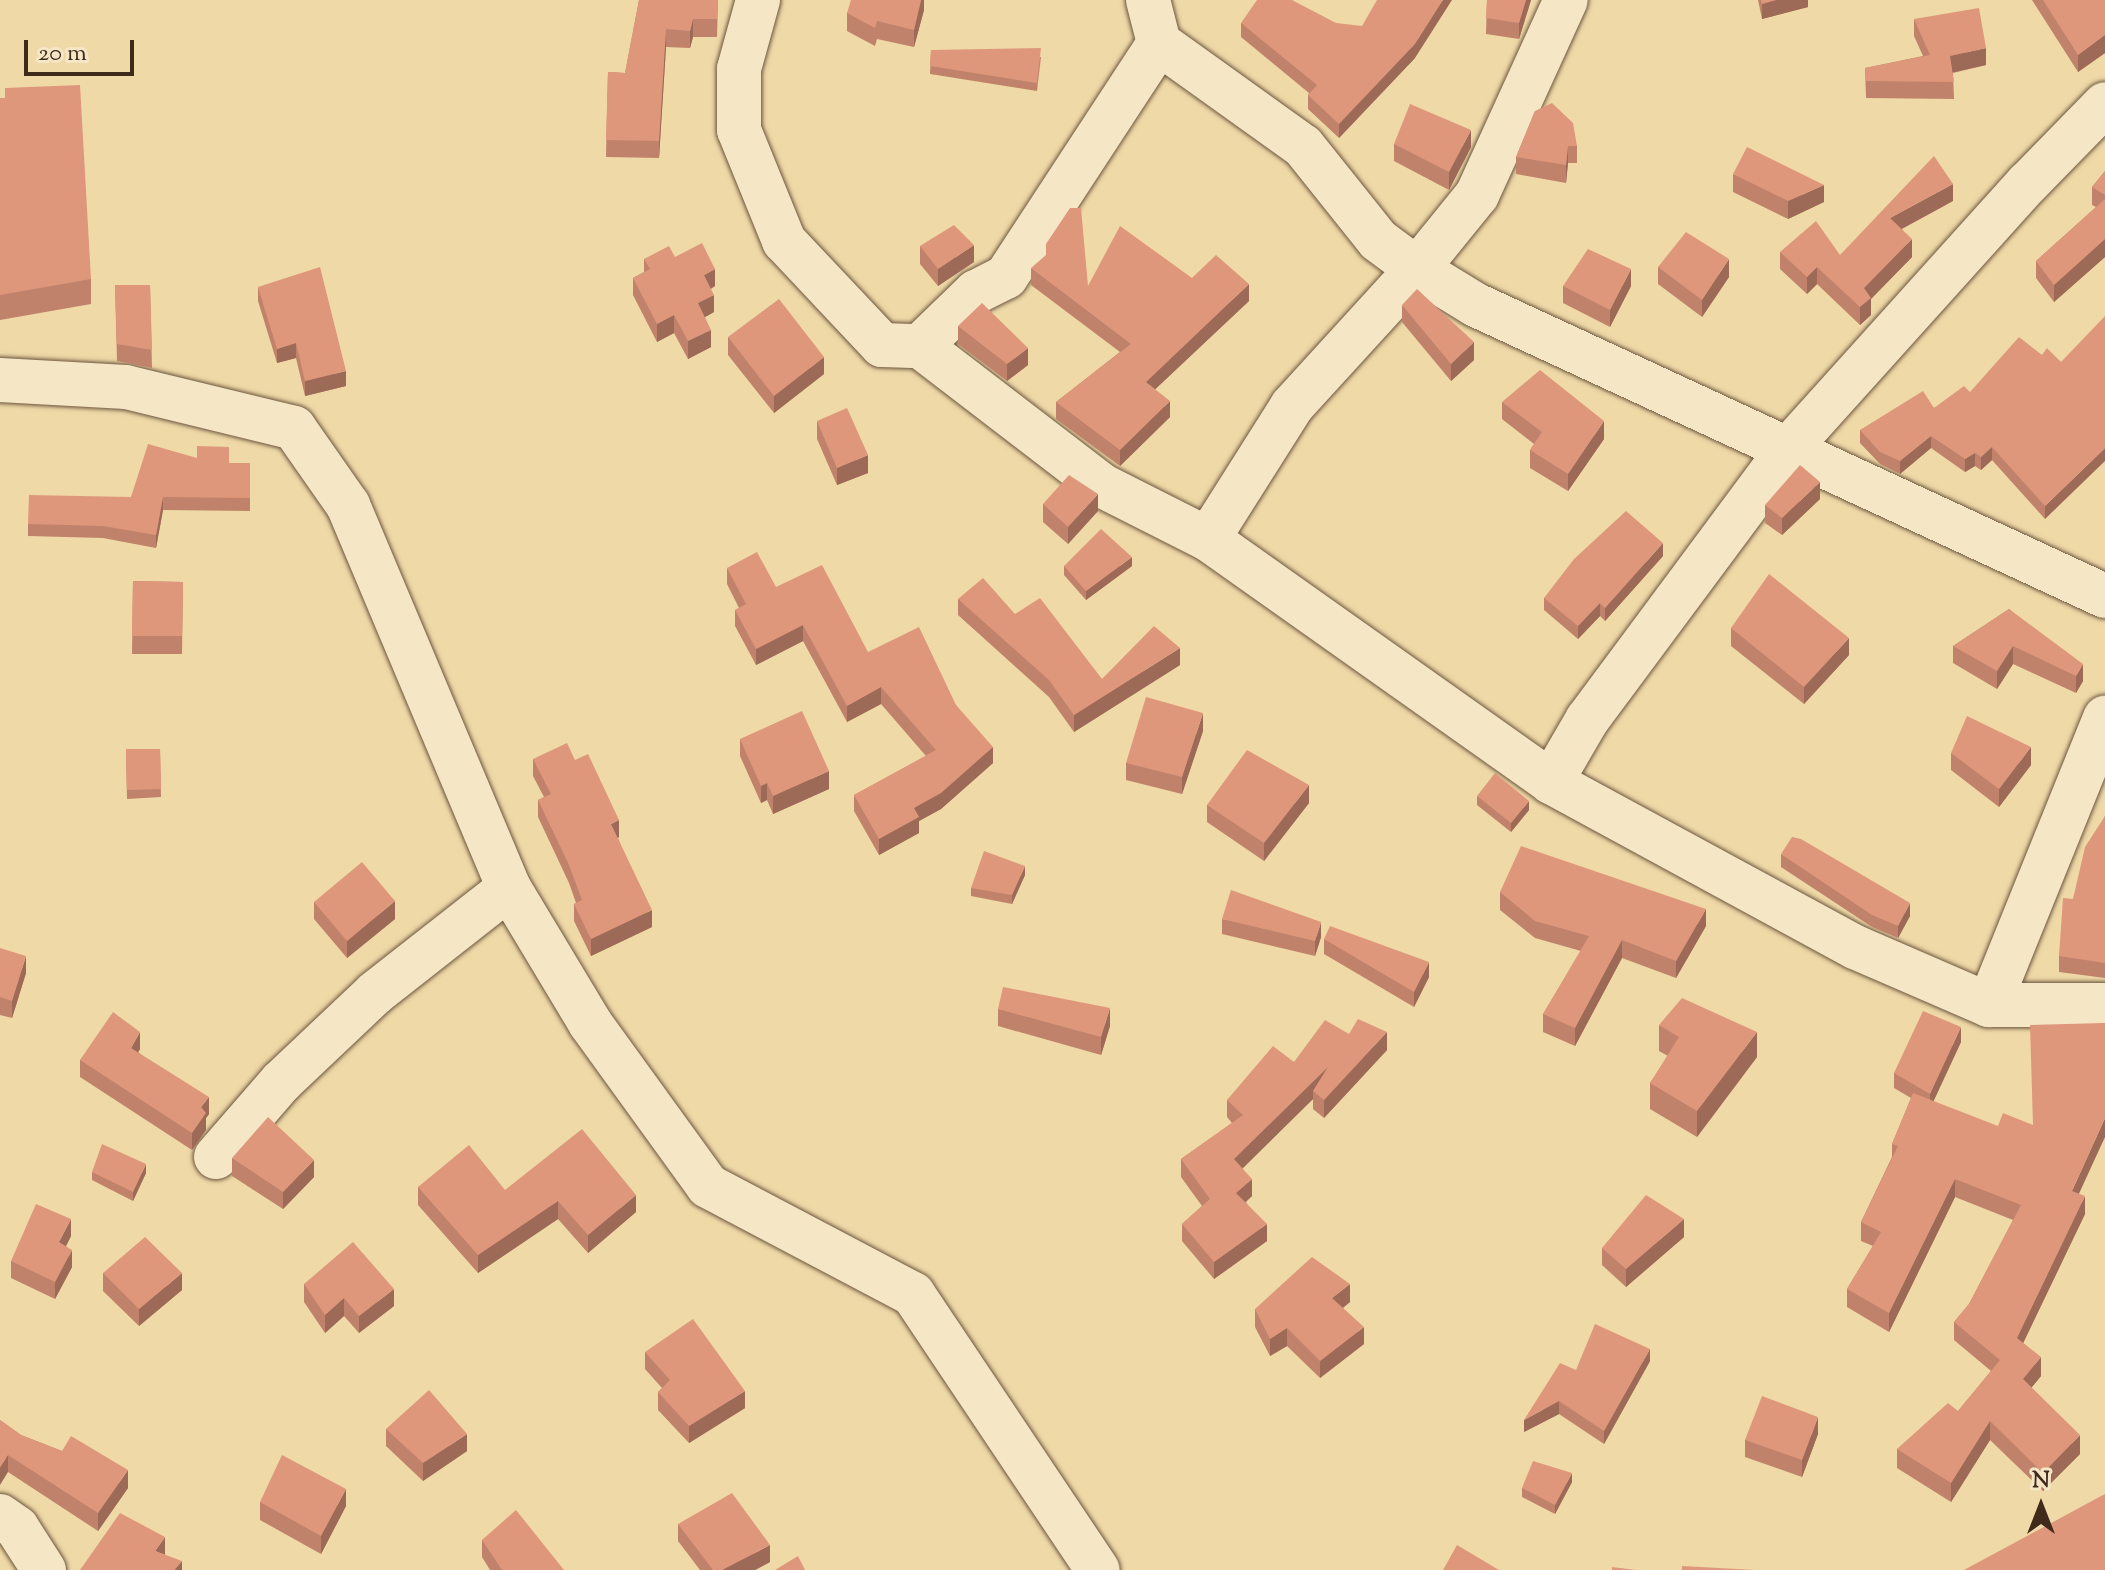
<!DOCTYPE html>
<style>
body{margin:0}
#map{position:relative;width:2105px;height:1570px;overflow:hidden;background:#efd9a7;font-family:"Sorts Mill Goudy",serif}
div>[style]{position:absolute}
.roads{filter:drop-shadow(0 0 2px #6c563f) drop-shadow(0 0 2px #6c563f)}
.street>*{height:44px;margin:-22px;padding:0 22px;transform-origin:22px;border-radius:22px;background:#f5e6c6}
.wall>*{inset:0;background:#c0826b}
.shaded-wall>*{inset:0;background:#9c6a57}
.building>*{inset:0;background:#df977c}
span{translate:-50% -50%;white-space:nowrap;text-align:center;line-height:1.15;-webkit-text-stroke:6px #f5e6c6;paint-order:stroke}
.north{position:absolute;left:2001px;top:1466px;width:80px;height:80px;-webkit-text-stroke:6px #f5e6c6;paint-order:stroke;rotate:0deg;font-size:22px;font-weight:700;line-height:32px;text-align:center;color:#402a1c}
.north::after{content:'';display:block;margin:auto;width:28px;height:36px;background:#402a1c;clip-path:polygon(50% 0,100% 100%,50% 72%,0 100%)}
.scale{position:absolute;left:24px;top:40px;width:110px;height:36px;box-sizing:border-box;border:4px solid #402a1c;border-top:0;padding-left:10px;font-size:24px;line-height:28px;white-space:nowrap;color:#402a1c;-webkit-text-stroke:6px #f5e6c6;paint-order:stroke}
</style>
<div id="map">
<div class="roads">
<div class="street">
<i style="left:758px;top:0;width:72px;rotate:105.4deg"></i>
<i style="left:739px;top:69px;width:61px;rotate:90deg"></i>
<i style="left:739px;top:130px;width:120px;rotate:67.9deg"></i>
<i style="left:784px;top:241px;width:143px;rotate:46.7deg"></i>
<i style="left:882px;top:345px;width:38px;rotate:2deg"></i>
<i style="left:920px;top:346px;width:228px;rotate:37.5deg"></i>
<i style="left:1101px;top:485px;width:120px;rotate:26.8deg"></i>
<i style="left:1208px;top:539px;width:420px;rotate:35.3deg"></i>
<i style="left:1551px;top:782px;width:346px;rotate:28.5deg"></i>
<i style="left:1855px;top:947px;width:146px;rotate:23.4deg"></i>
<i style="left:1989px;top:1005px;width:116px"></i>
<i style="left:1148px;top:0;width:44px;rotate:75.7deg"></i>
<i style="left:1159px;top:43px;width:177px;rotate:35.6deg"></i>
<i style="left:1303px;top:146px;width:120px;rotate:51.4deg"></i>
<i style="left:1378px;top:240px;width:49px;rotate:36.6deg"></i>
<i style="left:1417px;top:269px;width:69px;rotate:31.4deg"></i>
<i style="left:1476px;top:305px;width:693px;rotate:24.83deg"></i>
<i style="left:920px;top:346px;width:78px;rotate:-44deg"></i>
<i style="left:976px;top:292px;width:34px;rotate:-27deg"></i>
<i style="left:1006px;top:277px;width:280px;rotate:-56.8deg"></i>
<i style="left:0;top:380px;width:126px;rotate:3.2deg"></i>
<i style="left:126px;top:387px;width:173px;rotate:13.7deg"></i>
<i style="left:294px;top:428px;width:94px;rotate:55deg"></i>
<i style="left:348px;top:505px;width:415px;rotate:67.2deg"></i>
<i style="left:509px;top:888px;width:157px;rotate:59deg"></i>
<i style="left:590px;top:1023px;width:201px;rotate:54.1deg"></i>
<i style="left:708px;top:1186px;width:232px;rotate:27.8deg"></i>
<i style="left:913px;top:1294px;width:332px;rotate:56.2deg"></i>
<i style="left:1208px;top:539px;width:157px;rotate:-57.7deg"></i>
<i style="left:1292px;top:406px;width:185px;rotate:-47.6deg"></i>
<i style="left:1417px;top:269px;width:95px;rotate:-51deg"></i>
<i style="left:1477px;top:195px;width:214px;rotate:-65.5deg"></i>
<i style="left:1551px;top:782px;width:72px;rotate:-59.9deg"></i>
<i style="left:1587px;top:720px;width:339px;rotate:-53.4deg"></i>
<i style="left:1789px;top:448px;width:357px;rotate:-48deg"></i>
<i style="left:2028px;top:183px;width:110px;rotate:-45.7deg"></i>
<i style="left:1989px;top:1005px;width:310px;rotate:-68deg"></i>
<i style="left:216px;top:1157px;width:99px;rotate:-49.1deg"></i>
<i style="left:281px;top:1082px;width:129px;rotate:-43.4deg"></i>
<i style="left:375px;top:993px;width:170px;rotate:-38.1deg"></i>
<i style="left:0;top:1516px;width:21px;rotate:35deg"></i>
<i style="left:17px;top:1528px;width:50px;rotate:57.3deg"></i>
</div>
</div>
<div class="wall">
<i style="clip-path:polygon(639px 0,718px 0,717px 37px,693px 37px,690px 48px,666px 47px,659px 158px,606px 157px,608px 72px,625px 73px)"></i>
<i style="clip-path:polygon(924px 0,924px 10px,914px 47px,877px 39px,875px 46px,847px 31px,847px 13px)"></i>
<i style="clip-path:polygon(1487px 0,1531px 0,1519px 39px,1486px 34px)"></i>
<i style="clip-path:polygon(1758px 0,1808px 0,1808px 7px,1762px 19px)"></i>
<i style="clip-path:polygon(2032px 0,2105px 0,2105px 53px,2078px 72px)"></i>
<i style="clip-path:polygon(1914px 19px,1986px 65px,1953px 73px,1954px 99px,1866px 98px,1865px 68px,1923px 56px,1914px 36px)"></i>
<i style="clip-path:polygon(1241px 23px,1336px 23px,1415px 58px,1339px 138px,1308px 109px,1308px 95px,1309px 93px,1241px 37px)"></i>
<i style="clip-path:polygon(931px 50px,1041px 57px,1037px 91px,930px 74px)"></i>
<i style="clip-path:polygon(0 98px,91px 279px,91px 304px,0 320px)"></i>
<i style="clip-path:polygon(1535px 111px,1577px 146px,1577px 163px,1568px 163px,1566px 183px,1516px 174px,1516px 157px)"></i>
<i style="clip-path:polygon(1394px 144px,1471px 147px,1449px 190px,1394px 161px)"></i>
<i style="clip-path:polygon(2105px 171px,2105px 257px,2054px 302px,2036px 278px,2036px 261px,2096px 207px,2092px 205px,2092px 187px)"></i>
<i style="clip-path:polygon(1733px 174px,1824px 202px,1788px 219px,1733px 192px)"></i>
<i style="clip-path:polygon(1953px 201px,1902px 229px,1912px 257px,1871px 299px,1871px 315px,1860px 325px,1817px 284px,1807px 294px,1780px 269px,1780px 252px,1840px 255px)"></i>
<i style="clip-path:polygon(920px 246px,974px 262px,938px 286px,920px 264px)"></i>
<i style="clip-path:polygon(675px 257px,715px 286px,711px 289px,714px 312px,705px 317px,711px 347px,688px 359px,674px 333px,657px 342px,633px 295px,633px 278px,644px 272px,644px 259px)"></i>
<i style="clip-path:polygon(1658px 267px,1729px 277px,1702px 317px,1658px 284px)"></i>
<i style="clip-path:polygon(1031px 268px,1088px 286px,1249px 301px,1155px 389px,1170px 417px,1120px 466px,1056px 419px,1056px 402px,1120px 352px,1031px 285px)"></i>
<i style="clip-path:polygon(115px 285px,150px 285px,152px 368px,117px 361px)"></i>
<i style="clip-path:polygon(1563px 286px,1631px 286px,1610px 327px,1563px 303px)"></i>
<i style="clip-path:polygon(258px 287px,346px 386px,305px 396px,296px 358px,277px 363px,258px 301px)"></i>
<i style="clip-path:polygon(1402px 305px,1474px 360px,1451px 381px,1402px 322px)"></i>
<i style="clip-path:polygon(958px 326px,1028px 365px,1007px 381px,958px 344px)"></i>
<i style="clip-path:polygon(728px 337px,824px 374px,774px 413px,728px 355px)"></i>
<i style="clip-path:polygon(2042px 355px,2061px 362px,2045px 519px,1992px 460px,1981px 470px,1975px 466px,1965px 472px,1931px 448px,1900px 474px,1880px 464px,1860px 443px,1860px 430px,1934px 408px,1970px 392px)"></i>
<i style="clip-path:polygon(1502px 402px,1604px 439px,1568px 491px,1530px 468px,1530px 450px,1534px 444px,1502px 419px)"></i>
<i style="clip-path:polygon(817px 421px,868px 473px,837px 485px,817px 439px)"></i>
<i style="clip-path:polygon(197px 458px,229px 463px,250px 463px,250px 511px,163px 510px,156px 548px,103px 538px,28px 536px,28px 524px,131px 497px)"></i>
<i style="clip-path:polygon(1820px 499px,1782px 535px,1765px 523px,1765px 505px)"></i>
<i style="clip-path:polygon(1043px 504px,1098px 511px,1068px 544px,1043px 522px)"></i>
<i style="clip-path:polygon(1663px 556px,1605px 621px,1600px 616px,1578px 639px,1544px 610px,1544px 598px)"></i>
<i style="clip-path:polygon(1064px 566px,1132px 566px,1086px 600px,1064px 575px)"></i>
<i style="clip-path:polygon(727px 568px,776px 587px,868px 652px,956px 705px,993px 763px,941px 809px,919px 821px,919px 833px,879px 855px,854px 811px,854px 795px,926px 756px,881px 704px,847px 722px,803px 641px,756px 665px,735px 626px,735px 610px,739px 608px,727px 584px)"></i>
<i style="clip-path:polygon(133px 581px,183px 582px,182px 654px,132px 654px)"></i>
<i style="clip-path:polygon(958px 599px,1015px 614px,1102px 679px,1180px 665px,1074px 732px,1049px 697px,958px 615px)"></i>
<i style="clip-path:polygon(2009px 609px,2083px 681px,2076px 693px,2013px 664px,1997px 689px,1953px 663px,1953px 646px)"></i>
<i style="clip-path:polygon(1731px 628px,1849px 655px,1804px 704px,1731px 646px)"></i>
<i style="clip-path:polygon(1203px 731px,1182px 794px,1126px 780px,1126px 763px)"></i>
<i style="clip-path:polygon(740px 739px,829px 789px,773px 814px,767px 800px,761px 803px,740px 756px)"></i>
<i style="clip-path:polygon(126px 749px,160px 749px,161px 797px,127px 799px)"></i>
<i style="clip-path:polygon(1951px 753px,2031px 765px,1999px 807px,1951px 770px)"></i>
<i style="clip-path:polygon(533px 759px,575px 760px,619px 837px,618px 838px,652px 927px,591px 956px,574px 921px,574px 904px,576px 903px,569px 883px,538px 817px,538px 800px,544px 797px,533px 776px)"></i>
<i style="clip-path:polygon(1477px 796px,1529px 810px,1511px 832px,1477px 805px)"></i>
<i style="clip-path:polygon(1309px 803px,1264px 861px,1207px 822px,1207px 805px)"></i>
<i style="clip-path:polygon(2105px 816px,2105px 978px,2059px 972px,2059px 956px,2073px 899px)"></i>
<i style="clip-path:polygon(1781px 854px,1910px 916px,1898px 938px,1872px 927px,1781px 867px)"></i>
<i style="clip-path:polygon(1025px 875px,1012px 904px,971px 896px,971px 888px)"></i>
<i style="clip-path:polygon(1500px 892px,1706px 926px,1676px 978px,1622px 958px,1575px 1046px,1543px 1032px,1543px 1014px,1581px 951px,1535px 938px,1500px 910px)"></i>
<i style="clip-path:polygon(314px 902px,395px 919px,347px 958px,314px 919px)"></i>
<i style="clip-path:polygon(1222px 919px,1321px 937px,1315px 956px,1222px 934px)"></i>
<i style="clip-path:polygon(1324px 939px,1429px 977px,1414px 1007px,1324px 954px)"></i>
<i style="clip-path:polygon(0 948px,26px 973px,12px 1018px,0 1015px)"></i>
<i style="clip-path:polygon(998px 1009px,1110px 1026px,1101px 1055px,998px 1026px)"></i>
<i style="clip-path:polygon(1659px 1025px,1757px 1057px,1697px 1137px,1650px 1109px,1650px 1083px,1668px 1056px,1659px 1051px)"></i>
<i style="clip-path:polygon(1349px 1034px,1387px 1050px,1324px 1118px,1313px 1109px,1313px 1099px,1242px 1168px,1252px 1196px,1246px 1202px,1267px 1241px,1214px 1279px,1182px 1241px,1182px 1224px,1202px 1206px,1181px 1177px,1181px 1159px,1232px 1123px,1227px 1117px,1227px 1100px,1294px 1062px)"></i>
<i style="clip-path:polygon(1961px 1042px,1933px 1101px,2079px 1194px,2085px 1214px,2023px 1343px,2041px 1376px,2031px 1388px,2080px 1454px,2043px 1491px,1990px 1440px,1951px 1502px,1897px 1468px,1897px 1449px,1958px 1411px,1991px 1371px,1954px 1340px,1954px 1322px,1969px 1304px,2013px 1220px,1955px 1197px,1889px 1332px,1847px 1307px,1847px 1289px,1873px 1246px,1861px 1241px,1861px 1222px,1892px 1157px,1892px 1144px,1911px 1098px,1894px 1088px,1894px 1073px)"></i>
<i style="clip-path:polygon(140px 1049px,138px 1052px,209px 1114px,206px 1118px,206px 1130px,192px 1150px,80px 1077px,80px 1060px)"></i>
<i style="clip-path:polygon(232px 1158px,314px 1177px,283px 1209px,232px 1176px)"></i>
<i style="clip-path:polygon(92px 1172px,146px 1173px,133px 1201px,92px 1180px)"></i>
<i style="clip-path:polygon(418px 1187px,505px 1190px,636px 1212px,588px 1253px,558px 1219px,478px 1273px,418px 1205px)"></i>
<i style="clip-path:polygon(71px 1236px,66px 1246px,72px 1267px,55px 1299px,11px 1278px,11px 1261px)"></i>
<i style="clip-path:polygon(1684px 1237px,1626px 1287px,1602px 1265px,1602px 1248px)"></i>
<i style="clip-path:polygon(103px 1273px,182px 1290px,139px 1326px,103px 1291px)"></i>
<i style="clip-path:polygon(304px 1284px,394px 1306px,359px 1333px,344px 1316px,325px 1333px,304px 1302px)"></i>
<i style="clip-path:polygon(1350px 1302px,1343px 1308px,1364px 1344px,1320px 1378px,1287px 1346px,1270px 1356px,1255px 1327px,1255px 1309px)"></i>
<i style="clip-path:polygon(645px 1352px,745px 1408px,689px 1443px,658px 1410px,658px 1392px,662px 1388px,645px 1369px)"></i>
<i style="clip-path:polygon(1650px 1361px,1604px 1444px,1559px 1414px,1524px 1432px,1576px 1370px)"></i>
<i style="clip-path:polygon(0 1420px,21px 1435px,62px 1451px,128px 1488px,98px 1531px,8px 1472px)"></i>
<i style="clip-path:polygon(386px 1429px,467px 1451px,423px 1481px,386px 1446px)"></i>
<i style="clip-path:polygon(1818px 1434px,1802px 1477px,1745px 1457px,1745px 1440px)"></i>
<i style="clip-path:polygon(1572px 1482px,1555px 1514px,1522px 1497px,1522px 1488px)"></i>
<i style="clip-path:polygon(260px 1502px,346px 1506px,321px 1554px,260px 1520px)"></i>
<i style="clip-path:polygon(678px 1524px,770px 1562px,755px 1570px,700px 1570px,678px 1541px)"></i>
<i style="clip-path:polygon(482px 1540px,564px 1570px,490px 1570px,482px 1557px)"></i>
</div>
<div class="shaded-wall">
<i style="clip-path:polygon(921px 0,924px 0,924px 10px,914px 47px,914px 30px)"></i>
<i style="clip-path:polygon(1443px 0,1452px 0,1415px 58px,1339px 138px,1339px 124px)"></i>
<i style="clip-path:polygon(1526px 0,1531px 0,1519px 39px,1519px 23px)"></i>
<i style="clip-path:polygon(1776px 0,1808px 0,1808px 7px,1762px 19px,1762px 4px)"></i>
<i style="clip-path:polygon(693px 19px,693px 37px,690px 48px,690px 31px)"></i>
<i style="clip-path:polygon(666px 29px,666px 47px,659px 158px,659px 141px)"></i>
<i style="clip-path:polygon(2105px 35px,2105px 53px,2078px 72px,2078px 55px)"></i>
<i style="clip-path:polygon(1986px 48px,1986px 65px,1950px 73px,1950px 56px)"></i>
<i style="clip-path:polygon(1471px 130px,1471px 147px,1449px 190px,1449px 172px)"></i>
<i style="clip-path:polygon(1568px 146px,1568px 163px,1566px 183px,1566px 165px)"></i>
<i style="clip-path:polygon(1953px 184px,1953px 201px,1890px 235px,1890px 218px)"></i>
<i style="clip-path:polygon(1824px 185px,1824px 202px,1788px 219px,1788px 201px)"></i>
<i style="clip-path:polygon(1912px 239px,1912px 257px,1871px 299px,1871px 315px,1860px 325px,1860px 307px,1864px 288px)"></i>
<i style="clip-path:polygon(2105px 239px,2105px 257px,2054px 302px,2054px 285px)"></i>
<i style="clip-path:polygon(974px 245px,974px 262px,938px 286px,938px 269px)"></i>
<i style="clip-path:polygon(1729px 259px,1729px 277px,1702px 317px,1702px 300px)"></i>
<i style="clip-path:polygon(1817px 267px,1817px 284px,1807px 294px,1807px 277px)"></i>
<i style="clip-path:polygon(715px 269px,715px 286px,704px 292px,704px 275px)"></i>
<i style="clip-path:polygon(1631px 269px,1631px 286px,1610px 327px,1610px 310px)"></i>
<i style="clip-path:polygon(1249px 284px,1249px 301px,1146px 398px,1146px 382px)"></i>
<i style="clip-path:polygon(714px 295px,714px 312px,698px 321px,698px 303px)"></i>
<i style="clip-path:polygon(674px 315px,674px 333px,657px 342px,657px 324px)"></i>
<i style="clip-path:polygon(711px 330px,711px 347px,688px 359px,688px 341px)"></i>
<i style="clip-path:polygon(1474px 342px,1474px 360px,1451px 381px,1451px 364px)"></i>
<i style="clip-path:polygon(296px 343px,296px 358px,277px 363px,277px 349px)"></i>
<i style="clip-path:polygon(1028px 348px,1028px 365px,1007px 381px,1007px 364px)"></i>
<i style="clip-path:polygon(824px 357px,824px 374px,774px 413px,774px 396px)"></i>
<i style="clip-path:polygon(346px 371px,346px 386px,305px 396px,305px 381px)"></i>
<i style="clip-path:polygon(1170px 401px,1170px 417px,1120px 466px,1120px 450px)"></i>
<i style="clip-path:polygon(1604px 421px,1604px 439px,1568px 491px,1568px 474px)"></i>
<i style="clip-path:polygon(1931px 436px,1931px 448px,1900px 474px,1900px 461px)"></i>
<i style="clip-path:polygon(1992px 447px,1992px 460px,1981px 470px,1981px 457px)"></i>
<i style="clip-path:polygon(2105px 448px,2105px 461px,2045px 519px,2045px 506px)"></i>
<i style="clip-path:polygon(1975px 453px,1975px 466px,1965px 472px,1965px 459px)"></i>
<i style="clip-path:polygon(868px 455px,868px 473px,837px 485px,837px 468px)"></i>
<i style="clip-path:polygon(1820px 482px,1820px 499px,1782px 535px,1782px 518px)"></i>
<i style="clip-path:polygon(1098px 494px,1098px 511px,1068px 544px,1068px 527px)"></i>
<i style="clip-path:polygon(163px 497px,163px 510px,156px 548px,156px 535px)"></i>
<i style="clip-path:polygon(1663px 543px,1663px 556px,1605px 621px,1605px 608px)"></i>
<i style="clip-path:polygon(1132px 557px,1132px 566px,1086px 600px,1086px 591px)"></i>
<i style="clip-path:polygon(1600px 603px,1600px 616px,1578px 639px,1578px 626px)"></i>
<i style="clip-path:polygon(803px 625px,803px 641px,756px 665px,756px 649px)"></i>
<i style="clip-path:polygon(1849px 638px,1849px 655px,1804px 704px,1804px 687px)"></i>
<i style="clip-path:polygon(2013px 646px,2013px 664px,1997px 689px,1997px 671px)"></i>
<i style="clip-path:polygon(1180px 648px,1180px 665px,1074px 732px,1074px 715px)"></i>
<i style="clip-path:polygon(2083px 664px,2083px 681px,2076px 693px,2076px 676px)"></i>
<i style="clip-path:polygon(881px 687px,881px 704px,847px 722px,847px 706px)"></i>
<i style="clip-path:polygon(1203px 713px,1203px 731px,1182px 794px,1182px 777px)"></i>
<i style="clip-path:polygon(993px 747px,993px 763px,941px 809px,919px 821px,919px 833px,879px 855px,879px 839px,914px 808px)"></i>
<i style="clip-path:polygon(2031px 747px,2031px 765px,1999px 807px,1999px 789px)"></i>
<i style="clip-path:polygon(829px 771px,829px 789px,773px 814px,773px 796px)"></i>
<i style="clip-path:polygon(767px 783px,767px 800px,761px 803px,761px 786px)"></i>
<i style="clip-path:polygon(1309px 785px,1309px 803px,1264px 861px,1264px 843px)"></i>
<i style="clip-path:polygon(1529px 801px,1529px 810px,1511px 832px,1511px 823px)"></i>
<i style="clip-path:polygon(619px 820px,619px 837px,611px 841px,611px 824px)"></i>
<i style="clip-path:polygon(1025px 866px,1025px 875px,1012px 904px,1012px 895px)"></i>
<i style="clip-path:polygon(395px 901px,395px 919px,347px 958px,347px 941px)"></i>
<i style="clip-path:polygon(1910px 903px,1910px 916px,1898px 938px,1898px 926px)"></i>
<i style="clip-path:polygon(1706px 909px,1706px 926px,1676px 978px,1676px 961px)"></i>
<i style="clip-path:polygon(652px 910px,652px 927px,591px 956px,591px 939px)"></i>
<i style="clip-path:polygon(1321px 922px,1321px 937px,1315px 956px,1315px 941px)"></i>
<i style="clip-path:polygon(1622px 940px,1622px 958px,1575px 1046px,1575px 1028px)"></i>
<i style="clip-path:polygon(26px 956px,26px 973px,12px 1018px,12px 1001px)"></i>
<i style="clip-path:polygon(1429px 962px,1429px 977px,1414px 1007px,1414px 992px)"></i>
<i style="clip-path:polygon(1110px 1008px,1110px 1026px,1101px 1055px,1101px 1037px)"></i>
<i style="clip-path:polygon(1961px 1027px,1961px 1042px,1930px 1109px,1930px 1094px)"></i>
<i style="clip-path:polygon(140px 1032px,140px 1049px,131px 1065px,131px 1048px)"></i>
<i style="clip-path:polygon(1387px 1032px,1387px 1050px,1324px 1118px,1324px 1100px)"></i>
<i style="clip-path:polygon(1757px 1032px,1757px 1057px,1697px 1137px,1697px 1111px)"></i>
<i style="clip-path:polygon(1328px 1067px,1313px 1091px,1313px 1099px,1234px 1177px,1234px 1159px)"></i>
<i style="clip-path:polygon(209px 1097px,209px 1114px,206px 1118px,206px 1130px,192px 1150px,192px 1133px,201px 1107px)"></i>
<i style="clip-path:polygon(2105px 1118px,2105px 1137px,2072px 1209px,2072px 1191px)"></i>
<i style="clip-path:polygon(314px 1160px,314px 1177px,283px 1209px,283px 1192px)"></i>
<i style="clip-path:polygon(146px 1164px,146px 1173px,133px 1201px,133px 1192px)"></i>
<i style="clip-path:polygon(1252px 1179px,1252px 1196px,1236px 1210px,1236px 1193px)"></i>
<i style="clip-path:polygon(1955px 1179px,1955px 1197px,1889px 1332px,1889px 1313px)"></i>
<i style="clip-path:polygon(636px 1195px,636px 1212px,588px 1253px,588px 1235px)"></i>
<i style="clip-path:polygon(2085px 1196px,2085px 1214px,2017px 1356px,2017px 1338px)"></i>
<i style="clip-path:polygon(558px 1201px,558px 1219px,478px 1273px,478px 1255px)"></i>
<i style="clip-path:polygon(71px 1219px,71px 1236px,59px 1260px,59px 1242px)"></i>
<i style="clip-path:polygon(1684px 1219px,1684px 1237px,1626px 1287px,1626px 1269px)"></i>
<i style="clip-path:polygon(1267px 1224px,1267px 1241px,1214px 1279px,1214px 1262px)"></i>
<i style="clip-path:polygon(72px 1250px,72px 1267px,55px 1299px,55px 1282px)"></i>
<i style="clip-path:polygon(182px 1273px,182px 1290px,139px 1326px,139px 1309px)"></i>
<i style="clip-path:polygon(1350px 1284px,1350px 1302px,1332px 1316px,1332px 1298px)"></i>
<i style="clip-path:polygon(394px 1289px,394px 1306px,359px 1333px,359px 1316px)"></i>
<i style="clip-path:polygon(344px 1298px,344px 1316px,325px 1333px,325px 1315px)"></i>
<i style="clip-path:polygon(1364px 1327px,1364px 1344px,1320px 1378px,1320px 1361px)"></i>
<i style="clip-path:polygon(1287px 1328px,1287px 1346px,1270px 1356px,1270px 1339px)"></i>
<i style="clip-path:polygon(1650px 1349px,1650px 1361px,1604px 1444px,1604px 1431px)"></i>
<i style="clip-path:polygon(2041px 1357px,2041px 1376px,2023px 1398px,2023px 1379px)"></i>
<i style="clip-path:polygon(745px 1391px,745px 1408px,689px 1443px,689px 1426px)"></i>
<i style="clip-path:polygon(1559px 1401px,1559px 1414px,1524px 1432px,1524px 1420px)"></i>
<i style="clip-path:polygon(1818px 1417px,1818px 1434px,1802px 1477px,1802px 1460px)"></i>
<i style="clip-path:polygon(1990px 1421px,1990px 1440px,1951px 1502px,1951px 1483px)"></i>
<i style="clip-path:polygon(467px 1434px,467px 1451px,423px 1481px,423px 1463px)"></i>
<i style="clip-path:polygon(2080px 1435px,2080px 1454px,2043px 1491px,2043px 1473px)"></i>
<i style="clip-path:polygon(8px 1455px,8px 1472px,0 1485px,0 1467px)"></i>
<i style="clip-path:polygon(128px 1470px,128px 1488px,98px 1531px,98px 1513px)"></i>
<i style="clip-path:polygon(1572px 1473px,1572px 1482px,1555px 1514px,1555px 1505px)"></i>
<i style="clip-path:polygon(346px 1489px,346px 1506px,321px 1554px,321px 1536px)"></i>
<i style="clip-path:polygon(165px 1537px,165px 1555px,155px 1551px)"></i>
<i style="clip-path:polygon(770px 1545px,770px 1562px,755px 1570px,722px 1570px)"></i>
<i style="clip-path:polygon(182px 1561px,182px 1570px,174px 1570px)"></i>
</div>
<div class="building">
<i style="clip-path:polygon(639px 0,718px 0,717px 19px,693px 19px,690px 31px,666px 29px,659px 141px,606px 140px,608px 72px,625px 73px)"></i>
<i style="clip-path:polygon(851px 0,921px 0,914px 30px,877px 21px,875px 28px,847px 13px)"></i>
<i style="clip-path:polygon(1257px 0,1292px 0,1336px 23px,1362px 26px,1377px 0,1443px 0,1415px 44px,1339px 124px,1308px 95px,1317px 85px,1241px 23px)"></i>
<i style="clip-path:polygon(1487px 0,1526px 0,1519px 23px,1486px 18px)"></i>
<i style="clip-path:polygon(1761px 0,1776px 0,1762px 4px)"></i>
<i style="clip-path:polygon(2043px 0,2105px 0,2105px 35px,2078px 55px)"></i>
<i style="clip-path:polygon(1979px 8px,1986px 48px,1950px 56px,1954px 82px,1866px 81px,1865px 68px,1930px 55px,1914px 19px)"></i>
<i style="clip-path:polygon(1041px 48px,1037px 83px,930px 66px,931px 50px)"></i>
<i style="clip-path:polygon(80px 85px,91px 279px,0 295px,0 98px,5px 98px,5px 88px)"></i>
<i style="clip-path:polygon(1552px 103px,1573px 123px,1577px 146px,1568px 146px,1566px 165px,1516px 157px,1535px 111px)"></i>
<i style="clip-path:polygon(1410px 104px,1471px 130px,1449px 172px,1394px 144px)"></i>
<i style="clip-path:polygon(1747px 147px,1824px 185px,1788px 201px,1733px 174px)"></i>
<i style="clip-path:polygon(1934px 156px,1953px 184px,1890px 218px,1912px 239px,1864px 288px,1871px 298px,1860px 307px,1817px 267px,1807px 277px,1780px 252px,1816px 221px,1840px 255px)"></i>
<i style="clip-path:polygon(2105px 171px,2105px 195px,2092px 187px)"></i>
<i style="clip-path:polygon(2105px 199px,2105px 239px,2054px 285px,2036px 261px)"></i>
<i style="clip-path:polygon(1070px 208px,1081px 208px,1088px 286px,1120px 226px,1192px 278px,1216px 255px,1249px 284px,1146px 382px,1170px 401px,1120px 450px,1056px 402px,1131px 344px,1031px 268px,1046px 255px,1046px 244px)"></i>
<i style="clip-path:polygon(954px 225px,974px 245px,938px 269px,920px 246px)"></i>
<i style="clip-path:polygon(1686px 232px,1729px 259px,1702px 300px,1658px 267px)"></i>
<i style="clip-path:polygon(702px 243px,715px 269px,704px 275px,714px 295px,698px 303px,711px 330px,688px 341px,674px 315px,657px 324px,633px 278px,650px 269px,644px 259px,669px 246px,675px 257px)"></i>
<i style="clip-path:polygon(1588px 249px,1631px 269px,1610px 310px,1563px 286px)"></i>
<i style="clip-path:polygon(320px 267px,346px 371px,305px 381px,296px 343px,277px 349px,258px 287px)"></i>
<i style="clip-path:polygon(115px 285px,150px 285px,152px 350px,117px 344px)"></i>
<i style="clip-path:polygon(1417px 289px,1474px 342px,1451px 364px,1402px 305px)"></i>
<i style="clip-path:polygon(779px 299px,824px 357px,774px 396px,728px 337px)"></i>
<i style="clip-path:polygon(982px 303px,1028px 348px,1007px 364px,958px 326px)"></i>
<i style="clip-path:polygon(2105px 316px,2105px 448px,2045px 506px,1992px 447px,1981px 457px,1975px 453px,1965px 459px,1931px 436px,1900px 461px,1880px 452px,1860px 430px,1923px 391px,1934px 408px,1964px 386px,1970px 392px,2019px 337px,2042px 355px,2047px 348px,2061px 362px)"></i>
<i style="clip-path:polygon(1540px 370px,1604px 421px,1568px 474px,1530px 450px,1542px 432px,1502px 402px)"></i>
<i style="clip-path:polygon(847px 408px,868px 455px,837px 468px,817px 421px)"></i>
<i style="clip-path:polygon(148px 444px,197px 458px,197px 446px,229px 447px,229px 463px,250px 463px,250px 498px,163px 497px,156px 535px,103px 526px,28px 524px,29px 495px,131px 497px)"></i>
<i style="clip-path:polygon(1800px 465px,1820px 482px,1782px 518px,1765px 505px)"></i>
<i style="clip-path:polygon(1069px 475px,1098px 494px,1068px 527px,1043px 504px)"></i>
<i style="clip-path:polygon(1626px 511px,1663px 543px,1605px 608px,1600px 603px,1578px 626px,1544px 598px,1574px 559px)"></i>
<i style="clip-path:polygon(1101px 529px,1132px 557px,1086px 591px,1064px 566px)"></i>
<i style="clip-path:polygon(757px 552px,776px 587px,822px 565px,868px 652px,919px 627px,956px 705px,993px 747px,941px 793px,914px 808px,919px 817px,879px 839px,854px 795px,936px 750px,881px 687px,847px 706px,803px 625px,756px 649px,735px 610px,746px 604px,727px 568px)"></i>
<i style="clip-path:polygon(1769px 574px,1849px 638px,1804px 687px,1731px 628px)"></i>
<i style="clip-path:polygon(983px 578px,1015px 614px,1040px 598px,1102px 679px,1154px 626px,1180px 648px,1074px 715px,1049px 680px,958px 599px)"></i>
<i style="clip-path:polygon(133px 581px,183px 582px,182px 636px,132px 636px)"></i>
<i style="clip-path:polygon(2009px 609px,2083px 664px,2076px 676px,2013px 646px,1997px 671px,1953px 646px)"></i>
<i style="clip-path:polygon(1146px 697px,1203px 713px,1182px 777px,1126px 763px)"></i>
<i style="clip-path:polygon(802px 711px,829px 771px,773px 796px,767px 783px,761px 786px,740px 739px)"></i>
<i style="clip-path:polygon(1967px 716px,2031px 747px,1999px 789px,1951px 753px)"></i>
<i style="clip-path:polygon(567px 743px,575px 760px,588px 754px,619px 820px,611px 824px,652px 910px,591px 939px,574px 904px,582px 900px,569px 865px,538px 800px,551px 794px,533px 759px)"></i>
<i style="clip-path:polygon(126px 749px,160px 749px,161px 789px,127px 790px)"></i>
<i style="clip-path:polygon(1247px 750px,1309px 785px,1264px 843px,1207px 805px)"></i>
<i style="clip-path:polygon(1495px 773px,1529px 801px,1511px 823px,1477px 796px)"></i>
<i style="clip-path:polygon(2105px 816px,2105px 963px,2059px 956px,2063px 898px,2073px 899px,2085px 847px)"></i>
<i style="clip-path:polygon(1792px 837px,1801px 839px,1910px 903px,1898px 926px,1872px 915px,1781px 854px)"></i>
<i style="clip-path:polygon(1521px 846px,1706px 909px,1676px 961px,1622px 940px,1575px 1028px,1543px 1014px,1589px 936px,1535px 921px,1500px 892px)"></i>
<i style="clip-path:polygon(984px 851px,1025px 866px,1012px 895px,971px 888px)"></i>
<i style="clip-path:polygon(362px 862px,395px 901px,347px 941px,314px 902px)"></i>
<i style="clip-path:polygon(1231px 890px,1321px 922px,1315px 941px,1222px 919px)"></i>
<i style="clip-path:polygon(1330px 926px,1429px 962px,1414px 992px,1324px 939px)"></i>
<i style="clip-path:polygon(0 948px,26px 956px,12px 1001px,0 997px)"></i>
<i style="clip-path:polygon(1003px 987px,1110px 1008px,1101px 1037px,998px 1009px)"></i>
<i style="clip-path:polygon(1682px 998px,1757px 1032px,1697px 1111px,1650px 1083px,1679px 1037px,1659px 1025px)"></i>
<i style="clip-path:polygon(1923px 1011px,1961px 1027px,1930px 1094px,1894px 1073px)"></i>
<i style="clip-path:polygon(113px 1012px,140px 1032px,131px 1048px,209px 1097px,201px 1107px,206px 1113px,192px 1133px,80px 1060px)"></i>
<i style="clip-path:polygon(1358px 1019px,1387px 1032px,1324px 1100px,1313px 1091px,1328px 1067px,1234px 1159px,1252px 1179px,1236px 1193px,1267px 1224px,1214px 1262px,1182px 1224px,1210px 1199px,1181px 1159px,1243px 1115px,1227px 1100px,1273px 1046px,1294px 1062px,1325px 1020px,1349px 1034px)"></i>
<i style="clip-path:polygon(2105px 1023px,2105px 1118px,2072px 1191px,2085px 1196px,2017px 1338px,2041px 1357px,2023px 1379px,2080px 1435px,2043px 1473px,1990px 1421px,1951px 1483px,1897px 1449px,1948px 1403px,1958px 1411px,2000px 1360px,1954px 1322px,1969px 1304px,2021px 1205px,1955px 1179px,1889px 1313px,1847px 1289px,1881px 1232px,1861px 1222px,1898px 1146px,1892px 1144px,1913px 1093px,1998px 1126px,2003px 1113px,2033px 1125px,2030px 1025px)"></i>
<i style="clip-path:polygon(268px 1117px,314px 1160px,283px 1192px,232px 1158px)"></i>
<i style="clip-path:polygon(582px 1129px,636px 1195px,588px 1235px,558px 1201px,478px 1255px,418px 1187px,469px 1145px,505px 1190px)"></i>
<i style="clip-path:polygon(102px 1144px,146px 1164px,133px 1192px,92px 1172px)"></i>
<i style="clip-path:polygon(1646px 1195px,1684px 1219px,1626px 1269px,1602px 1248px)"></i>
<i style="clip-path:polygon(36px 1204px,71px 1219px,59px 1242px,72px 1250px,55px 1282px,11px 1261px)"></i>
<i style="clip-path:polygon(145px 1237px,182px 1273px,139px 1309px,103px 1273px)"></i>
<i style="clip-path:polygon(353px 1242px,394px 1289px,359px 1316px,344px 1298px,325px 1315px,304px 1284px)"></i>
<i style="clip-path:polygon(1312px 1257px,1350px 1284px,1332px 1298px,1364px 1327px,1320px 1361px,1287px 1328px,1270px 1339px,1255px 1309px)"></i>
<i style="clip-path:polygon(693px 1319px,745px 1391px,689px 1426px,658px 1392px,670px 1380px,645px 1352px)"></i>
<i style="clip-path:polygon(1595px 1324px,1650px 1349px,1604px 1431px,1559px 1401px,1524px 1420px,1560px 1363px,1576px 1370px)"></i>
<i style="clip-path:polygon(429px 1390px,467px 1434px,423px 1463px,386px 1429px)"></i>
<i style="clip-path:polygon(1762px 1396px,1818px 1417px,1802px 1460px,1745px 1440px)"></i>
<i style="clip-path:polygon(0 1420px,21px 1435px,62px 1451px,71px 1436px,128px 1470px,98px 1513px,8px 1455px,0 1467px)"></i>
<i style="clip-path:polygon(282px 1455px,346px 1489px,321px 1536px,260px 1502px)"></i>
<i style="clip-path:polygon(1533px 1461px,1572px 1473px,1555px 1505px,1522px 1488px)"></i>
<i style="clip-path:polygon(732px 1493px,770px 1545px,722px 1570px,713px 1570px,678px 1524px)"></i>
<i style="clip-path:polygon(2105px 1494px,2105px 1570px,1964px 1570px)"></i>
<i style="clip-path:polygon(516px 1510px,564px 1570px,502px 1570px,482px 1540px)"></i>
<i style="clip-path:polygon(120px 1513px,165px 1537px,155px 1551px,182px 1561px,174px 1570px,80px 1570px)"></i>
<i style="clip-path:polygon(1457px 1545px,1499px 1570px,1443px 1570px)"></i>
<i style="clip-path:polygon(798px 1556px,805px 1570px,775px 1570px)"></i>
<i style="clip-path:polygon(1682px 1566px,1755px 1570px,1682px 1570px)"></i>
<i style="clip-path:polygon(1612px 1567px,1636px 1570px,1612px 1570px)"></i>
</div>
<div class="north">N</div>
<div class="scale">20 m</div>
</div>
